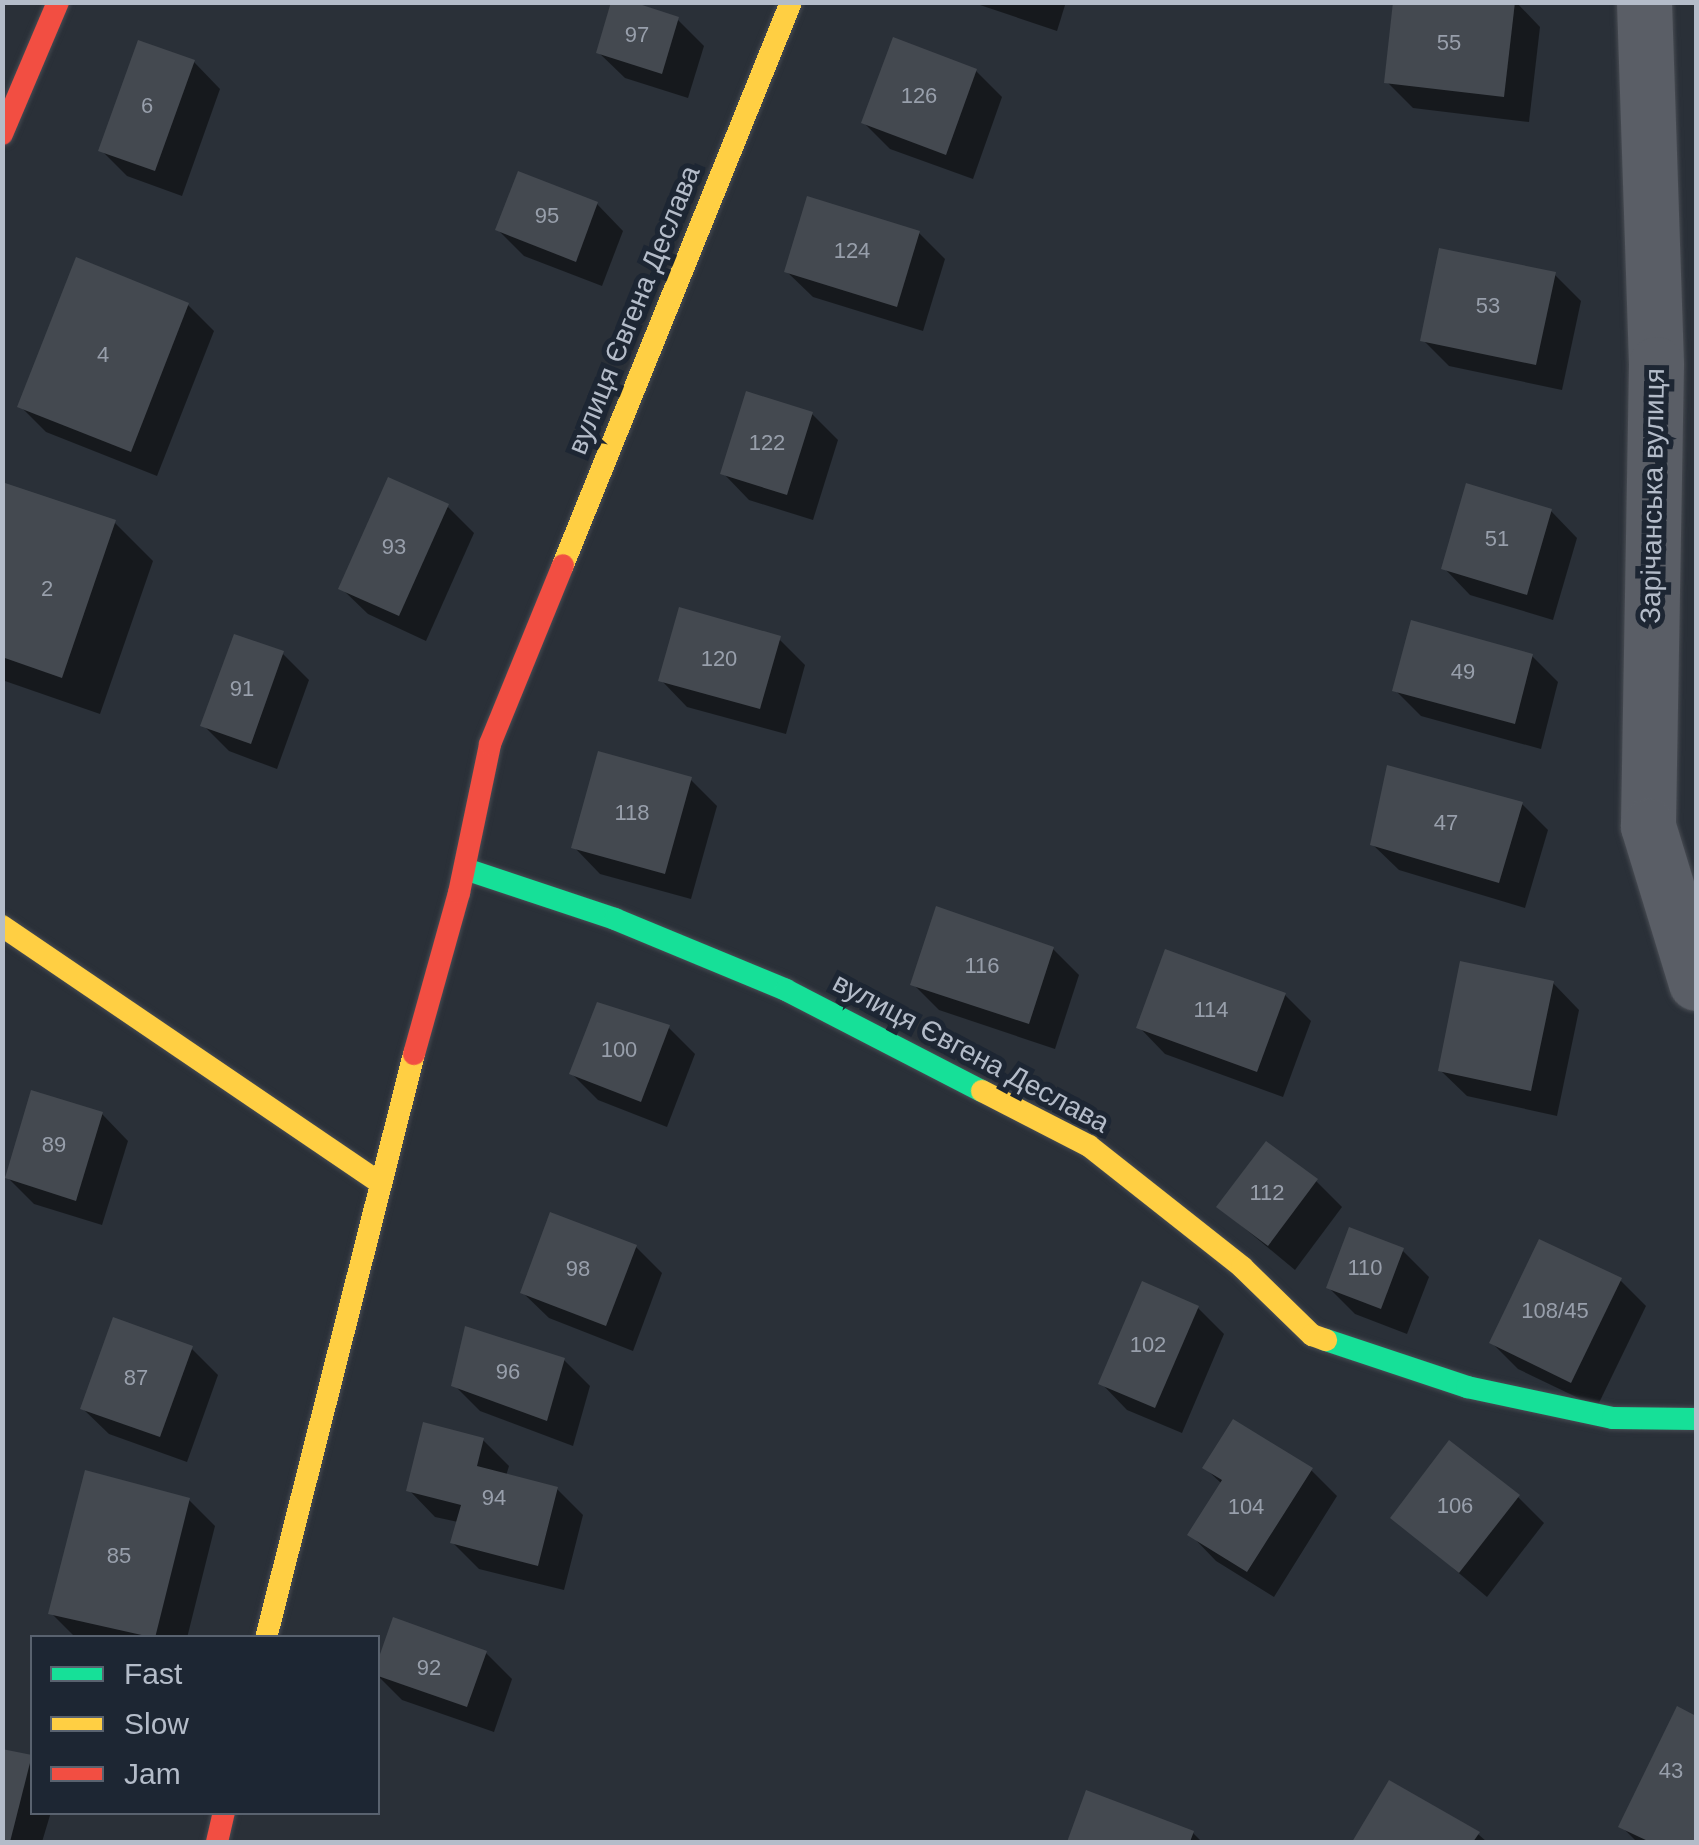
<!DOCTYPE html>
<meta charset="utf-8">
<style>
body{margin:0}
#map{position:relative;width:1699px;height:1845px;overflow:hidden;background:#2a3038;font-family:Arial,sans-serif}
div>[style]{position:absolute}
.shadow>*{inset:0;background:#0007}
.building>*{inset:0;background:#444950}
.roads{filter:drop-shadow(0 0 2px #484c53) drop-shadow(0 0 2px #484c53)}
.street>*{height:55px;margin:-27.5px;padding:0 27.5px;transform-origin:27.5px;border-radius:27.5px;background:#5a5e66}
.fast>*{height:22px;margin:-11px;padding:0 11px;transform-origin:11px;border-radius:11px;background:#16e098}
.slow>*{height:22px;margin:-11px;padding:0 11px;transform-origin:11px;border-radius:11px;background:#ffcf43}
.jam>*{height:22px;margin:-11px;padding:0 11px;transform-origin:11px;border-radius:11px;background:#f24e42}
span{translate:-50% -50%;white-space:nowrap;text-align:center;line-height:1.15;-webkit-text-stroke:10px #1d2633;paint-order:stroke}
.number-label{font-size:22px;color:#989fab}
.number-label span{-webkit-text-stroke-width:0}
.street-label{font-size:28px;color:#b4bcc9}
.frame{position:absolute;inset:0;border:5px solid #b4bcc9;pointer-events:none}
.legend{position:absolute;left:30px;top:1635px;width:350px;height:180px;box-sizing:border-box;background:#1d2633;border:2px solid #59626f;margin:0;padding:12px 18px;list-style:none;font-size:30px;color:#b4bcc9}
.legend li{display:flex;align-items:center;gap:20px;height:50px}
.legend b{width:50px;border:2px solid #59626f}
</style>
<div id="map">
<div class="shadow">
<i style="clip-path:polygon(971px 2px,1066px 2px,1057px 31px)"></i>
<i style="clip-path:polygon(1396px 2px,1516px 2px,1540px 27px,1529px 122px,1413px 108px,1387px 82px)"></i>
<i style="clip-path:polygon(678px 20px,704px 46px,688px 98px,625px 78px,598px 52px)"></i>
<i style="clip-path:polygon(194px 62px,220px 89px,182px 196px,127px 176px,101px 150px)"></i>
<i style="clip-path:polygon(976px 71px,1002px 97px,973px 179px,890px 149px,864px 123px)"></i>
<i style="clip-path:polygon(597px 204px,623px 231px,602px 286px,524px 256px,498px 230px)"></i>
<i style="clip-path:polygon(919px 233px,945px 259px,923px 331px,813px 297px,786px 271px)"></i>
<i style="clip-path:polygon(1555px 275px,1581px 301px,1562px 390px,1449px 366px,1423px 340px)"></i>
<i style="clip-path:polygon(188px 305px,214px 331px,157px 476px,46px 432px,20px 406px)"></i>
<i style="clip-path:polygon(812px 414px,838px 440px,813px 520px,749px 500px,723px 473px)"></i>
<i style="clip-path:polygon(2px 484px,114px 522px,153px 561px,100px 714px,2px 680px)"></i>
<i style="clip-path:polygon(448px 507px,474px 533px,426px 641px,368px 614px,341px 588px)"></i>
<i style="clip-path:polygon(1551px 511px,1577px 538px,1553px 620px,1470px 595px,1444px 568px)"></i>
<i style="clip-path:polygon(779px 639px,805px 665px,786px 734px,687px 707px,661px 680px)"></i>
<i style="clip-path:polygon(283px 654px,309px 680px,277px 769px,229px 751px,203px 725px)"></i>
<i style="clip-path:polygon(1532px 656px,1558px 682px,1541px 749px,1421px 716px,1395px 690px)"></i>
<i style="clip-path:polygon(690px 779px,717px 806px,691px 899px,600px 874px,574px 847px)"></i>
<i style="clip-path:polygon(1522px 804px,1548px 830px,1525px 908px,1399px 870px,1372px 844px)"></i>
<i style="clip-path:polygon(1053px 949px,1079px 975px,1055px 1049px,939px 1010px,913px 984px)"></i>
<i style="clip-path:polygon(1553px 983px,1579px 1010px,1557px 1116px,1467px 1096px,1440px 1070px)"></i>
<i style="clip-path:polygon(1285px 995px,1311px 1021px,1283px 1097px,1165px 1054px,1139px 1027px)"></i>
<i style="clip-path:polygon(669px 1028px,695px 1054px,667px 1127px,598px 1100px,572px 1074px)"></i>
<i style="clip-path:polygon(102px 1114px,128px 1141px,102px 1225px,34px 1204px,8px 1178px)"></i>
<i style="clip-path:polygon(1316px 1181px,1342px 1207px,1295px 1270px,1219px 1207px)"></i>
<i style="clip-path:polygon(636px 1247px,662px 1273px,633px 1351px,549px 1318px,522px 1292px)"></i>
<i style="clip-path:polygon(1403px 1251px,1429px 1277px,1407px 1334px,1355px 1314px,1329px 1288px)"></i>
<i style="clip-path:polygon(1620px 1280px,1646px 1306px,1597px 1407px,1518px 1369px,1492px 1343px)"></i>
<i style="clip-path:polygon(1198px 1308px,1224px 1334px,1182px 1433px,1127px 1410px,1101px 1383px)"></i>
<i style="clip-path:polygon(192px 1349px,218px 1375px,187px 1462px,109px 1434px,82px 1408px)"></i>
<i style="clip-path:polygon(564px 1360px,590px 1386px,573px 1446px,480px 1411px,454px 1385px)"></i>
<i style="clip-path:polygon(483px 1440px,509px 1466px,506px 1476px,557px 1489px,583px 1515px,564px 1590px,479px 1569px,453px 1543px,458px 1522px,435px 1517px,409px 1490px)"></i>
<i style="clip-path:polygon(1205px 1468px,1311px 1470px,1337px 1496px,1274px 1597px,1216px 1561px,1190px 1534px,1222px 1484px)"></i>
<i style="clip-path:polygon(1518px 1497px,1544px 1523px,1487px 1597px,1393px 1517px)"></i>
<i style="clip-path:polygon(189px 1500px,215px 1526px,187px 1638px,76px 1638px,51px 1613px)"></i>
<i style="clip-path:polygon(394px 1620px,486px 1653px,512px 1679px,494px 1732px,402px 1700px,378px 1676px)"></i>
<i style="clip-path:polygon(1678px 1710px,1696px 1719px,1696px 1842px,1637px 1842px,1621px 1826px)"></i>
<i style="clip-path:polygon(2px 1751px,32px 1758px,32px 1812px,51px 1812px,42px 1842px,2px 1842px)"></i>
<i style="clip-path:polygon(1390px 1783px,1478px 1834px,1487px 1842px,1355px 1842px)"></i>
<i style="clip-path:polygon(1088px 1793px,1193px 1833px,1202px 1842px,1069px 1842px)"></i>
</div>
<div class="building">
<i style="clip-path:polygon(611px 2px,633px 2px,679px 17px,662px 74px,596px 53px)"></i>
<i style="clip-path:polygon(1393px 2px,1515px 2px,1504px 97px,1384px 83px)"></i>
<i style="clip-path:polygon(893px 37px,977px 69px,946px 155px,861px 123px)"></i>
<i style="clip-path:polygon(138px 40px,195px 60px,155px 171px,98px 151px)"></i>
<i style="clip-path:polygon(518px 171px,598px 202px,576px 262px,495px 230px)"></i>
<i style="clip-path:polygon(807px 196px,920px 231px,897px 307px,784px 272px)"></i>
<i style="clip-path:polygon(1439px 248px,1556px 272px,1536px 365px,1420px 341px)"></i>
<i style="clip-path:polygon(76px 257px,189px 303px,131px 452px,17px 407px)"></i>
<i style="clip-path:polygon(746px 391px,813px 412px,787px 495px,720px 474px)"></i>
<i style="clip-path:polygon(388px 477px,449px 504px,399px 616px,338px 589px)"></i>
<i style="clip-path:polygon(2px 482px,116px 520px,62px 678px,2px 657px)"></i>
<i style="clip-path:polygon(1466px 483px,1552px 509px,1527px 595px,1441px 569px)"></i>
<i style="clip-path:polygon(679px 607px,781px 636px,760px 709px,658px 681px)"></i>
<i style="clip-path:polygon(1411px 620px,1533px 654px,1515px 724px,1392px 691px)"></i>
<i style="clip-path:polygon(234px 634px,284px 651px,251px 744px,200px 726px)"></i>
<i style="clip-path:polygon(598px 751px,692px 777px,665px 874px,571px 848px)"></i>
<i style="clip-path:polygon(1387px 765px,1523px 802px,1499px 883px,1370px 845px)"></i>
<i style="clip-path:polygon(936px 906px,1054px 947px,1029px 1024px,910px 985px)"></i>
<i style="clip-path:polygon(1165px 949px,1286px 993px,1257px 1072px,1136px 1028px)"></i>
<i style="clip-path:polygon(1460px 961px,1554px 981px,1531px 1091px,1438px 1071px)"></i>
<i style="clip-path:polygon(597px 1002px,670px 1025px,641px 1102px,569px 1074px)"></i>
<i style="clip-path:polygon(31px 1090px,103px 1112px,76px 1201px,5px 1178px)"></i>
<i style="clip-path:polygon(1266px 1141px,1318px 1179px,1268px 1246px,1216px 1207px)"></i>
<i style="clip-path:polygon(550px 1212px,637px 1245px,606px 1326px,520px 1293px)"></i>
<i style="clip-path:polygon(1349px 1227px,1404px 1248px,1381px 1309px,1326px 1288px)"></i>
<i style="clip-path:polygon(1539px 1239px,1622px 1278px,1571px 1383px,1489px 1343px)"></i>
<i style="clip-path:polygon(1142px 1281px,1199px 1306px,1155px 1408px,1098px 1384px)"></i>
<i style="clip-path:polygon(113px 1317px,193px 1346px,160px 1437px,80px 1409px)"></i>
<i style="clip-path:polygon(465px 1326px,565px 1358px,547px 1421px,451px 1386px)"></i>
<i style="clip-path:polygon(1233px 1419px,1313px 1468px,1247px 1572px,1187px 1535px,1222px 1480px,1202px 1468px)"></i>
<i style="clip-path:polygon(423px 1422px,484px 1438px,477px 1466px,558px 1487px,538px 1566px,450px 1543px,461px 1505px,406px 1491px)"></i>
<i style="clip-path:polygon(1449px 1440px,1520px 1495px,1459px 1573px,1390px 1518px)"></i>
<i style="clip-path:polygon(85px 1470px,190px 1498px,155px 1638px,48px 1614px)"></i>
<i style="clip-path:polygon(393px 1617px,487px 1651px,467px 1707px,378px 1676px,378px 1660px)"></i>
<i style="clip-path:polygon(1677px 1706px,1696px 1716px,1696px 1842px,1650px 1842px,1618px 1827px)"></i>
<i style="clip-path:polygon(2px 1749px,32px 1755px,10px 1842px,2px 1842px)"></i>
<i style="clip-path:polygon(1389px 1780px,1480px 1832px,1473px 1842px,1352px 1842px)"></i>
<i style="clip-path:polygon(1086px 1790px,1194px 1831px,1190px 1842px,1067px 1842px)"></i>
</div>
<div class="roads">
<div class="street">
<i style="left:1644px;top:2px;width:362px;rotate:88.1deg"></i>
<i style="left:1656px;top:364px;width:462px;rotate:91deg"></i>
<i style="left:1648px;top:826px;width:164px;rotate:73deg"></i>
</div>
<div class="fast">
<i style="left:465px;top:869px;width:158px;rotate:18.4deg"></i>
<i style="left:615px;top:919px;width:185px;rotate:22.5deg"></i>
<i style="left:786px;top:990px;width:220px;rotate:27.3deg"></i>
<i style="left:1326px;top:1340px;width:149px;rotate:18.4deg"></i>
<i style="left:1467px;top:1387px;width:149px;rotate:12deg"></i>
<i style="left:1613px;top:1418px;width:83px;rotate:0.7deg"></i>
</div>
<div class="slow">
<i style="left:563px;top:565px;width:607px;rotate:-67.95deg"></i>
<i style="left:2px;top:926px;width:456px;rotate:34.2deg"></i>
<i style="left:982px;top:1091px;width:120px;rotate:27.2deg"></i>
<i style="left:1089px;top:1146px;width:195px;rotate:38.3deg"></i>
<i style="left:1242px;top:1267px;width:98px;rotate:44.2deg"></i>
<i style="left:1312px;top:1335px;width:15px;rotate:20deg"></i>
<i style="left:266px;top:1638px;width:602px;rotate:-75.78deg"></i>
</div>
<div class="jam">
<i style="left:2px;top:134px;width:143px;rotate:-67deg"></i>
<i style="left:414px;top:1054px;width:167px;rotate:-74.4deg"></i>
<i style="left:459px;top:893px;width:152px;rotate:-78.2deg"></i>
<i style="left:490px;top:744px;width:193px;rotate:-67.8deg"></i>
<i style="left:217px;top:1842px;width:31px;rotate:-77deg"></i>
</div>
</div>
<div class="number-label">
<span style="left:637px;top:35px">97</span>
<span style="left:1449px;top:43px">55</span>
<span style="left:919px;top:96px">126</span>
<span style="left:147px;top:106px">6</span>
<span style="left:547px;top:216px">95</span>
<span style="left:852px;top:251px">124</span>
<span style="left:1488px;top:306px">53</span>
<span style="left:103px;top:355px">4</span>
<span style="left:767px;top:443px">122</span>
<span style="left:1497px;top:539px">51</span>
<span style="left:394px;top:547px">93</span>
<span style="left:47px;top:589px">2</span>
<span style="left:719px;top:659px">120</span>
<span style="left:1463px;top:672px">49</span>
<span style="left:242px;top:689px">91</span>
<span style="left:632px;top:813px">118</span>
<span style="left:1446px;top:823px">47</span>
<span style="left:982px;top:966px">116</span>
<span style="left:1211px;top:1010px">114</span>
<span style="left:619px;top:1050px">100</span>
<span style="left:54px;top:1145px">89</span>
<span style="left:1267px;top:1193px">112</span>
<span style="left:1365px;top:1268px">110</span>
<span style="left:578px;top:1269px">98</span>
<span style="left:1555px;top:1311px">108/45</span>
<span style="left:1148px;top:1345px">102</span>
<span style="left:508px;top:1372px">96</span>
<span style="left:136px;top:1378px">87</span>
<span style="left:494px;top:1498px">94</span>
<span style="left:1455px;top:1506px">106</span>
<span style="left:1246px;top:1507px">104</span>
<span style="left:119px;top:1556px">85</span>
<span style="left:429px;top:1668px">92</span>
<span style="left:1671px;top:1771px">43</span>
</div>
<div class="street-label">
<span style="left:634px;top:310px;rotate:-68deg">вулиця Євгена Деслава</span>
<span style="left:1653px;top:496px;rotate:-89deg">Зарічанська вулиця</span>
<span style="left:971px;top:1053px;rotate:28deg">вулиця Євгена Деслава</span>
</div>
<div class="frame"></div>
<ul class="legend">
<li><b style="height:12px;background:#16e098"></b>Fast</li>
<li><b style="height:12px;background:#ffcf43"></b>Slow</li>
<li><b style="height:12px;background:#f24e42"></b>Jam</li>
</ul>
</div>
